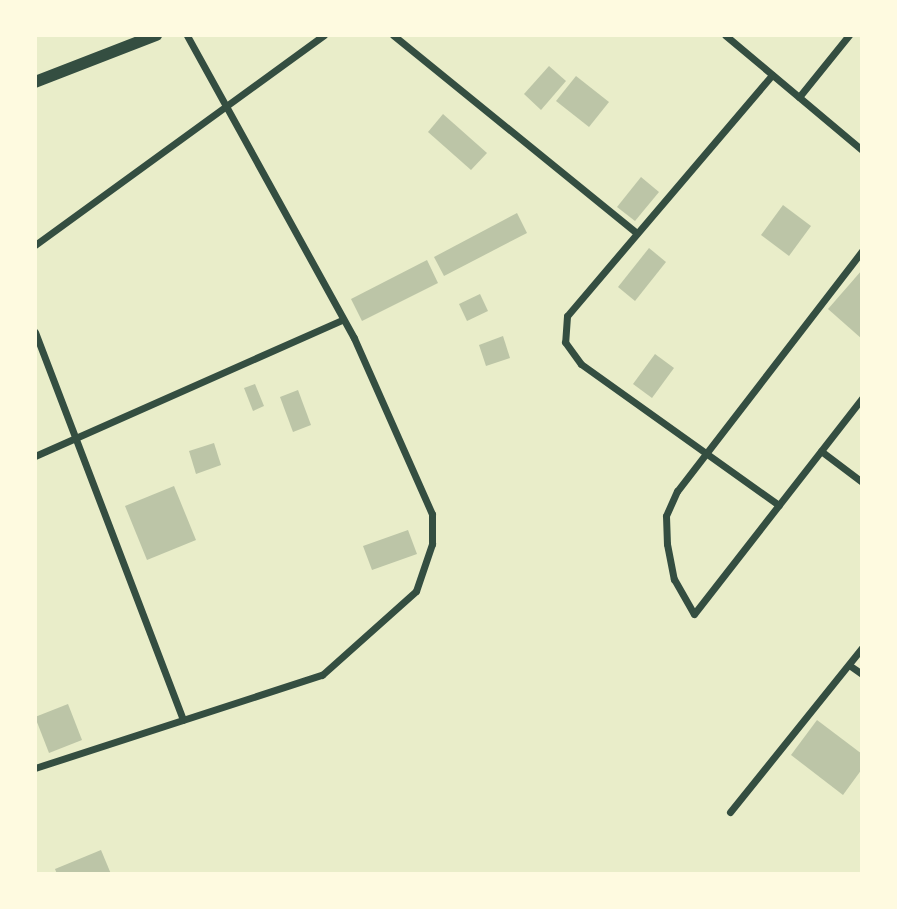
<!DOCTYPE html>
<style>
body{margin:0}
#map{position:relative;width:897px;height:909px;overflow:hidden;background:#e9edc9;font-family:Manrope,sans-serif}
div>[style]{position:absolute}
.building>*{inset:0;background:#bcc5a7}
.minor>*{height:7px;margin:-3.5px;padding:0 3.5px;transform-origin:3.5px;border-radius:3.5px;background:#344e41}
.tertiary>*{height:12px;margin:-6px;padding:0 6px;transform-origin:6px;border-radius:6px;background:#344e41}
span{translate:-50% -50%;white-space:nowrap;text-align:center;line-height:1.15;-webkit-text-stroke:5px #fefae0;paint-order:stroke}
.frame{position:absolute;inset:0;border:37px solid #fefae0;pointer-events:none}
</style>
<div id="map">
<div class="building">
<i style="clip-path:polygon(549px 66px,566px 81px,541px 110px,524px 94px)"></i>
<i style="clip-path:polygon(576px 76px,609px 102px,589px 127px,556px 101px)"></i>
<i style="clip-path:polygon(443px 114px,487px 153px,471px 170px,428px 132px)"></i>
<i style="clip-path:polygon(641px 177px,659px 192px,635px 221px,617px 207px)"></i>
<i style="clip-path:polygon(783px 205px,811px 226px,789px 256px,761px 235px)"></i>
<i style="clip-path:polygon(517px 213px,527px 233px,444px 276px,434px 257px)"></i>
<i style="clip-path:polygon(649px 248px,666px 262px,635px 301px,618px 287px)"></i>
<i style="clip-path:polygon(427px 260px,438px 283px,362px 321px,351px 299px)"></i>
<i style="clip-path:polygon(862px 270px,862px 339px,828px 309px)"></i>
<i style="clip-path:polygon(480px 294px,488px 311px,467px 321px,459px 304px)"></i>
<i style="clip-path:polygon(503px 336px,510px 358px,486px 366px,479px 345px)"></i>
<i style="clip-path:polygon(655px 354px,674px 368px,652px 398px,633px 384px)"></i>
<i style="clip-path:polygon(255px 384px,264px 406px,253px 411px,244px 388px)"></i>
<i style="clip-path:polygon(298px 390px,311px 425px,293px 432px,280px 397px)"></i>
<i style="clip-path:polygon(214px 443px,221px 465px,196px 474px,189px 451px)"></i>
<i style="clip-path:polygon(174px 486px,196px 540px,147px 560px,125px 506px)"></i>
<i style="clip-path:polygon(408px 530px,417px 554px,372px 570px,363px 546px)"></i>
<i style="clip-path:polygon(68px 704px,82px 740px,49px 753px,35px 717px)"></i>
<i style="clip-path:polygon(817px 720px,862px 754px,862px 769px,843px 795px,791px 755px)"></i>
<i style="clip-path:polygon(101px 850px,111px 874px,57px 874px,55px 869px)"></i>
</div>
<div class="minor">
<i style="left:393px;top:35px;width:314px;rotate:39.1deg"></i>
<i style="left:725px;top:35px;width:179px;rotate:40deg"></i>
<i style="left:772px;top:75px;width:316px;rotate:130.4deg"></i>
<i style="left:567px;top:316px;width:26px;rotate:94deg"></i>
<i style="left:565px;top:342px;width:27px;rotate:54deg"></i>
<i style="left:581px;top:364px;width:243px;rotate:35.5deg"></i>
<i style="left:799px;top:97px;width:80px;rotate:-51.1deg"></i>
<i style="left:35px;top:245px;width:357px;rotate:-36deg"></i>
<i style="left:862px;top:251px;width:303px;rotate:127.6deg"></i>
<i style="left:677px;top:491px;width:27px;rotate:114deg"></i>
<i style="left:666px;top:516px;width:28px;rotate:88deg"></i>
<i style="left:667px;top:544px;width:36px;rotate:79deg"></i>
<i style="left:674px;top:579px;width:40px;rotate:60.3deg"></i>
<i style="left:694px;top:614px;width:274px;rotate:-52.1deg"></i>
<i style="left:35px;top:332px;width:415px;rotate:69.1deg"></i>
<i style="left:821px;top:451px;width:51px;rotate:37.1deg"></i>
<i style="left:35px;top:456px;width:336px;rotate:-23.9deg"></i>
<i style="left:849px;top:665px;width:16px;rotate:35deg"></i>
<i style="left:35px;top:768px;width:302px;rotate:-18deg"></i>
<i style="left:322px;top:675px;width:126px;rotate:-41.8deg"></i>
<i style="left:416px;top:591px;width:50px;rotate:-71.2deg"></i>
<i style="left:432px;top:544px;width:30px;rotate:-90deg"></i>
<i style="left:432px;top:514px;width:193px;rotate:-113.9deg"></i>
<i style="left:354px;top:338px;width:346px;rotate:-118.9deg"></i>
<i style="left:730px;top:812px;width:211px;rotate:-51.2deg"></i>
</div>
<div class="tertiary">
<i style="left:35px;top:82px;width:130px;rotate:-21.2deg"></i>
</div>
<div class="frame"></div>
</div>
